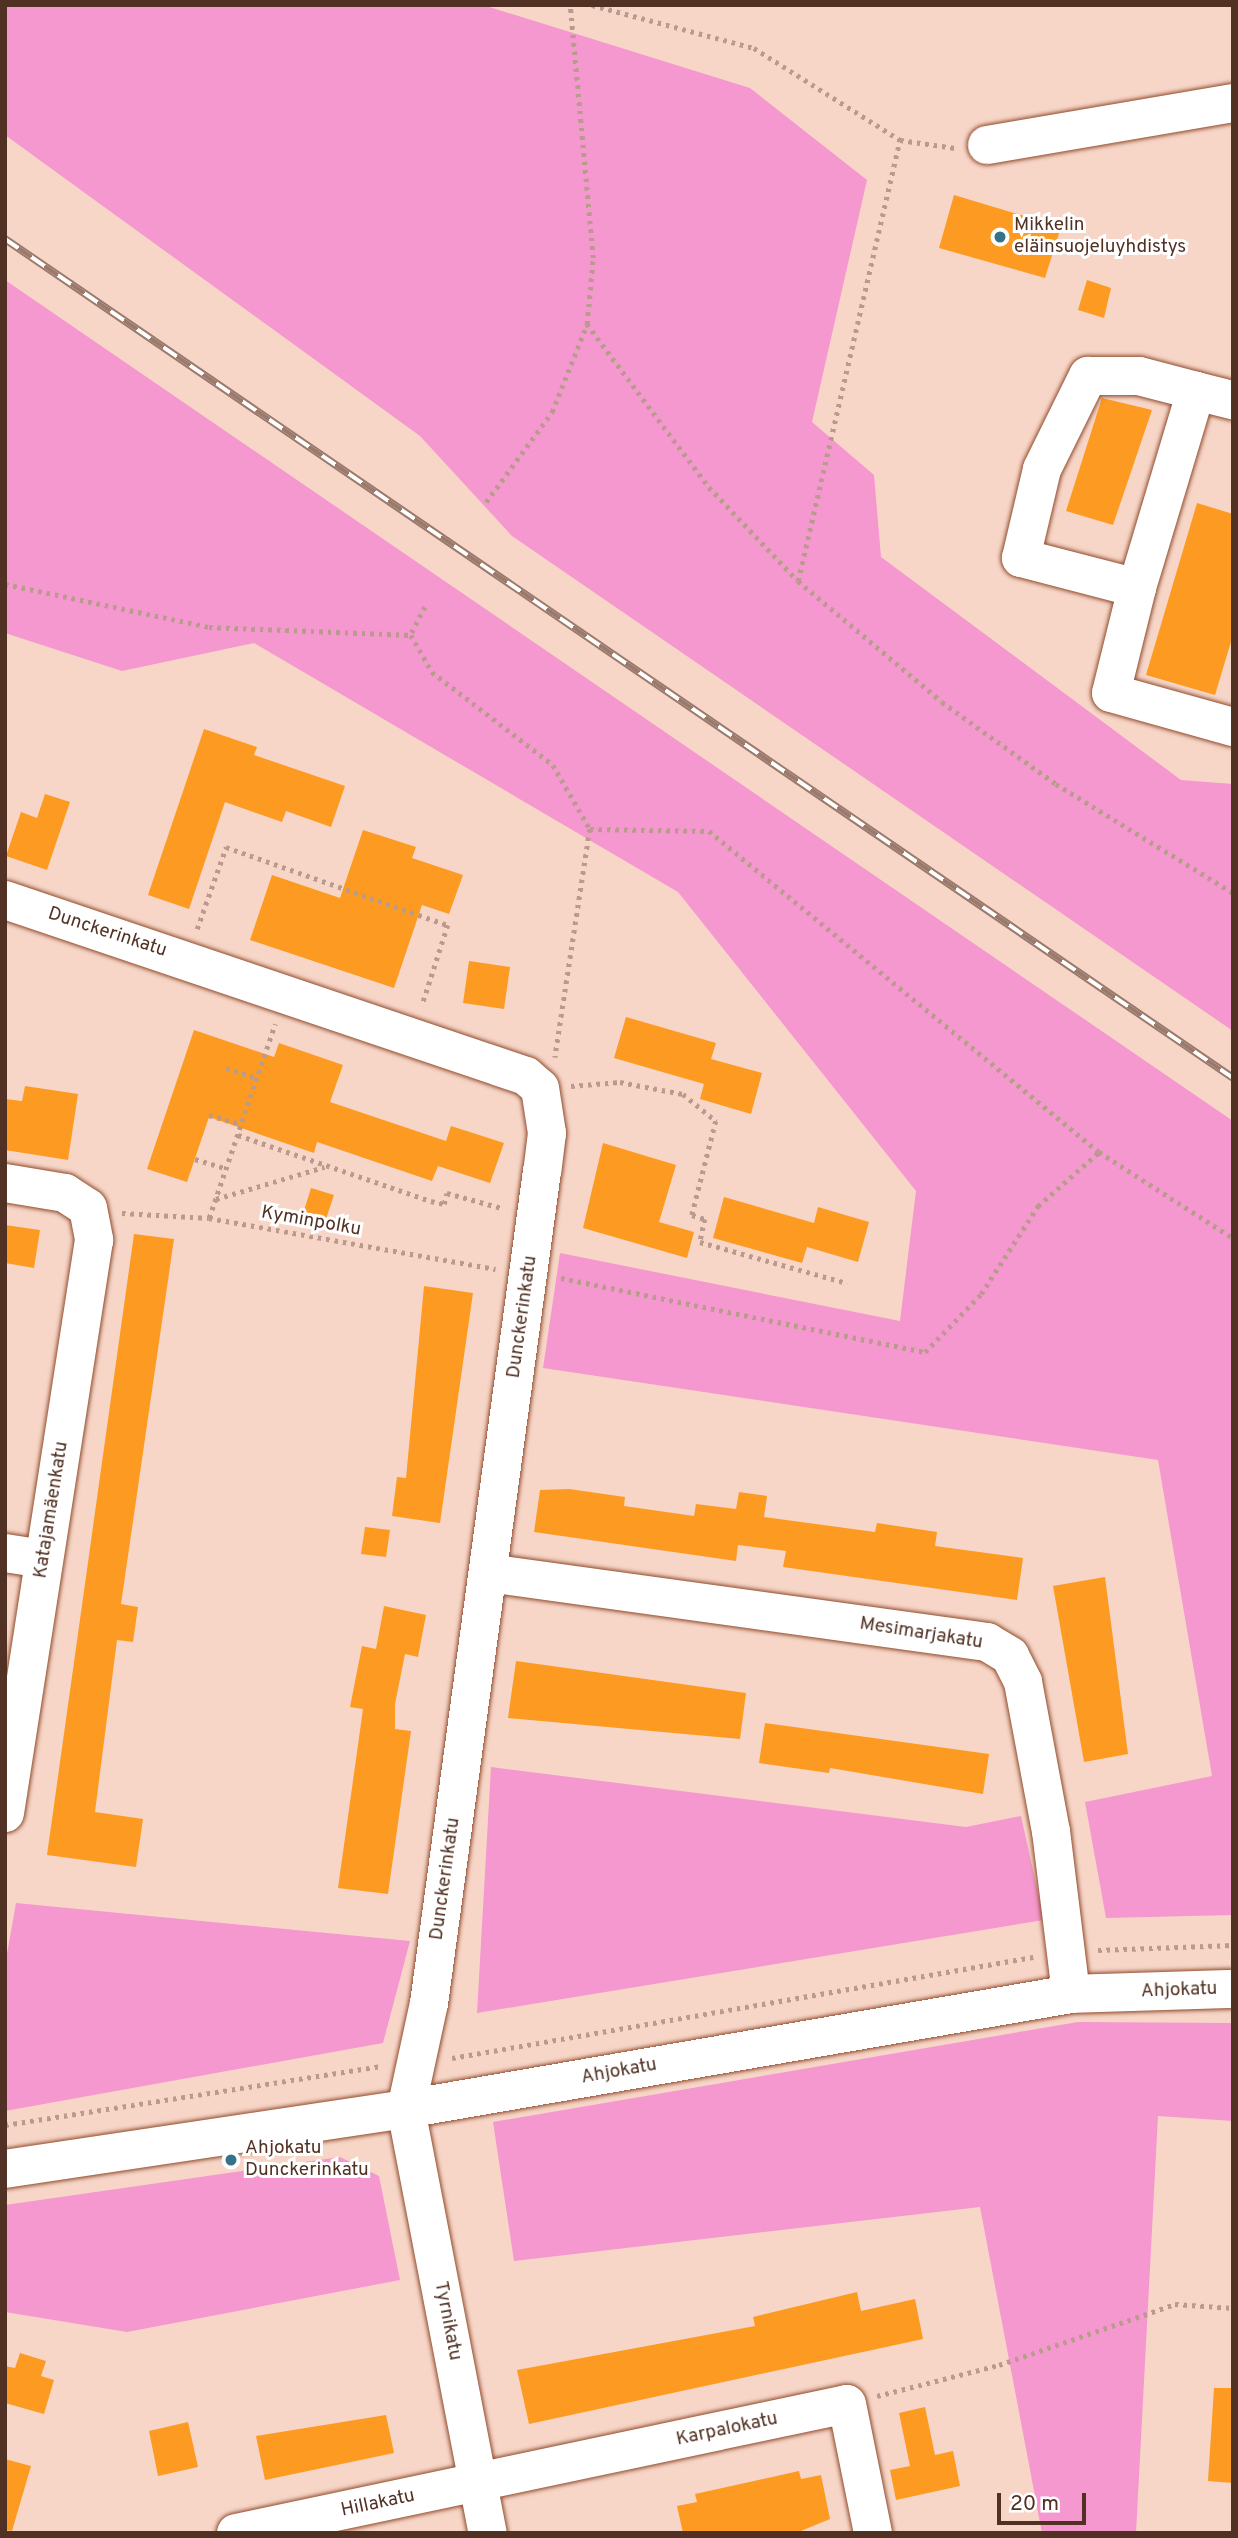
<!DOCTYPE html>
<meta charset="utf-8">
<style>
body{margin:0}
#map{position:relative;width:1238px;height:2538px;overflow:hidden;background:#f7d6c8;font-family:Overpass,sans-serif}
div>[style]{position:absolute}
.green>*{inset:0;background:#f498cf}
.building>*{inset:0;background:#fd9a22}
.path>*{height:4.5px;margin-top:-2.25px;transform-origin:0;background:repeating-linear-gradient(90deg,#ba9a8c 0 3.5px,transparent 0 8.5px)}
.roads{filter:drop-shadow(0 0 2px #914b2b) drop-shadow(0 0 2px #914b2b)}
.minor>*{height:38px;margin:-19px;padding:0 19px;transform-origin:19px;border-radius:19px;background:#fff}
.rail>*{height:8px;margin-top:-4px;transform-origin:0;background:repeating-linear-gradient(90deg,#fff 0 16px,#9a7a6c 0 32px);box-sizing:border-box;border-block:2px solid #9a7a6c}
.dots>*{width:19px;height:19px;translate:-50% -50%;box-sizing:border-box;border:4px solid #fff;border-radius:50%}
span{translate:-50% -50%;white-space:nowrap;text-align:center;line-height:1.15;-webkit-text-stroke:6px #fff;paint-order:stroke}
.poi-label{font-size:19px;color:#513123}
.left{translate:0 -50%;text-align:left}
.street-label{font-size:19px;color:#513123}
.frame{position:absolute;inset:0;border:7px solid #513123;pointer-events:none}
.scale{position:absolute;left:997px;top:2493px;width:89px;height:32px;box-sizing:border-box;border:4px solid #513123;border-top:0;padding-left:9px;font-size:21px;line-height:24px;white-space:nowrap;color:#513123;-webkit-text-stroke:5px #fff;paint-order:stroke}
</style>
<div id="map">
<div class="green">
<i style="clip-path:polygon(5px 5px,483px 5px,750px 88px,867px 180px,812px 422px,874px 475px,881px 557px,1181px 780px,1233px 784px,1233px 1031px,512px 536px,420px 436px,5px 135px)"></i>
<i style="clip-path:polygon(5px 280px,1233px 1121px,1233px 1915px,1106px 1918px,1085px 1802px,1212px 1776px,1158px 1460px,543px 1368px,560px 1253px,900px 1321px,916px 1191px,678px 892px,254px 643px,122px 671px,5px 633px)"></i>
<i style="clip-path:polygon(491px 1767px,966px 1827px,1021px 1816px,1044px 1920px,477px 2013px)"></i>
<i style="clip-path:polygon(16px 1903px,410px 1941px,383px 2043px,5px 2111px,5px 1965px)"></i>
<i style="clip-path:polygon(1078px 2022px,1233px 2023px,1233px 2121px,1158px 2116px,1136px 2533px,1042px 2533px,980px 2207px,514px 2261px,493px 2122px)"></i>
<i style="clip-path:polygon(340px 2157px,379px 2176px,400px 2280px,127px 2332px,5px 2312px,5px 2205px)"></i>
</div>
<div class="building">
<i style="clip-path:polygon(954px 195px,1061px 227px,1045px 278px,939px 248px)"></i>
<i style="clip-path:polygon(1087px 280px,1111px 288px,1104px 318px,1078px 310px)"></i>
<i style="clip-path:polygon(1102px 398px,1152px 410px,1113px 525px,1066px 511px)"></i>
<i style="clip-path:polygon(1197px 503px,1233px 514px,1233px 635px,1215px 695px,1146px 675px)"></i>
<i style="clip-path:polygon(204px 729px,257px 747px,254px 755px,345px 786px,331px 827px,286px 811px,282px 822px,225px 802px,189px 909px,148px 895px)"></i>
<i style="clip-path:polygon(45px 794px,70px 802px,47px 870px,6px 856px,21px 812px,37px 818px)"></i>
<i style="clip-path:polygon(363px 830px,416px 847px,412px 858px,463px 875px,449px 914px,422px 905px,394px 988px,250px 940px,272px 875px,340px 898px)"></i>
<i style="clip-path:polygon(469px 961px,510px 967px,504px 1009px,463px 1003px)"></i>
<i style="clip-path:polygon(626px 1017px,716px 1043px,711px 1059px,762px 1073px,751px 1114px,700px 1099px,704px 1084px,614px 1058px)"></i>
<i style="clip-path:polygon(194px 1030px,274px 1057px,279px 1043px,343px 1065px,330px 1102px,446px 1141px,451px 1126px,504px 1143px,490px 1183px,438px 1166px,432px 1181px,317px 1142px,314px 1153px,209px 1117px,187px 1182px,147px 1169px)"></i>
<i style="clip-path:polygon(25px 1086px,78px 1094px,68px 1160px,5px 1150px,5px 1099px,22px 1101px)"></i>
<i style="clip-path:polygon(603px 1143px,676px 1165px,659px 1222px,694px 1232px,687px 1258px,583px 1228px)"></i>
<i style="clip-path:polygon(311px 1188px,334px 1195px,325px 1222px,303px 1214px)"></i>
<i style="clip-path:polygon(724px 1197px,814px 1223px,818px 1207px,869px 1222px,858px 1262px,807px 1247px,802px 1263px,713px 1238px)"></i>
<i style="clip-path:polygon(5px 1225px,40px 1230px,34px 1268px,5px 1263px)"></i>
<i style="clip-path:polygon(134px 1234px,174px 1239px,121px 1604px,138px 1607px,133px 1642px,117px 1640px,95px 1812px,143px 1819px,136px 1867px,47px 1855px)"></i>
<i style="clip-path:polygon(424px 1286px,473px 1293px,440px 1523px,392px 1516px,397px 1477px,406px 1478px)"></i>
<i style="clip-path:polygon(569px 1489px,625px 1497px,624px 1506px,694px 1516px,696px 1504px,736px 1509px,739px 1492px,767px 1496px,764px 1517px,875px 1532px,877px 1523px,937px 1532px,935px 1546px,1023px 1558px,1017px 1600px,783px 1567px,786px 1551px,738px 1545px,736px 1561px,534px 1532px,540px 1490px)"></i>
<i style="clip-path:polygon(365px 1527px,390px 1530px,386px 1557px,361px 1554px)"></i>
<i style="clip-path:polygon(1105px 1577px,1128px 1754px,1084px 1762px,1053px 1586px)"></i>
<i style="clip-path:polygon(384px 1606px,426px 1615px,418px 1657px,405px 1654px,395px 1704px,395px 1729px,411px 1731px,388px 1894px,338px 1888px,363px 1709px,350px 1707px,362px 1646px,376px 1649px)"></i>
<i style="clip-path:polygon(516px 1661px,746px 1693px,740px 1739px,508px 1718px)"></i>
<i style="clip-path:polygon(765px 1723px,989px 1754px,983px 1794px,830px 1768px,829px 1773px,759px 1763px)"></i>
<i style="clip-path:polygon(857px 2292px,861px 2311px,915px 2299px,923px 2339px,529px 2424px,517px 2370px,755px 2326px,753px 2317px)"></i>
<i style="clip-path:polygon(20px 2353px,46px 2361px,41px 2376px,54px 2380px,44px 2414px,5px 2403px,5px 2366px,15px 2368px)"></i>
<i style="clip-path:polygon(1214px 2388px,1233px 2388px,1233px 2483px,1208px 2481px)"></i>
<i style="clip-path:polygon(925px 2407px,935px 2455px,953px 2451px,960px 2486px,896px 2500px,890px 2470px,910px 2466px,899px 2413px)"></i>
<i style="clip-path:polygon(386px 2415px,394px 2453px,265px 2480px,256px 2436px)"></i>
<i style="clip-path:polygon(188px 2422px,198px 2467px,158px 2476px,149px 2431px)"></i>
<i style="clip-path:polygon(5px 2459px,31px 2466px,12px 2531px,5px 2530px)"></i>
<i style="clip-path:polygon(799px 2471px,801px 2479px,821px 2475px,830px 2519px,796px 2533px,683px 2533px,677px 2506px,697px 2502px,695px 2494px)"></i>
</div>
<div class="path">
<i style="left:592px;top:5px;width:168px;rotate:14.9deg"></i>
<i style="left:754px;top:48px;width:173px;rotate:32.2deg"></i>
<i style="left:900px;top:140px;width:56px;rotate:8.3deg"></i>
<i style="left:587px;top:324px;width:204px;rotate:53.2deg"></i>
<i style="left:709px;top:487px;width:129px;rotate:46.6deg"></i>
<i style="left:798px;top:581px;width:188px;rotate:40deg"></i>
<i style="left:942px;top:702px;width:140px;rotate:35.7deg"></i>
<i style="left:1056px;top:784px;width:208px;rotate:31.6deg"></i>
<i style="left:486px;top:502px;width:112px;rotate:-53.7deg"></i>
<i style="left:552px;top:412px;width:95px;rotate:-68.3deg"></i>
<i style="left:587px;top:324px;width:66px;rotate:-84.8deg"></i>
<i style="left:593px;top:258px;width:254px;rotate:-95.2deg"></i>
<i style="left:798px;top:581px;width:453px;rotate:-77deg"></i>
<i style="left:5px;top:584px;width:208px;rotate:11.9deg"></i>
<i style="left:209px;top:627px;width:202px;rotate:2.3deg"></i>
<i style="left:425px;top:607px;width:31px;rotate:117deg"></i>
<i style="left:411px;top:635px;width:43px;rotate:60.4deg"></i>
<i style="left:432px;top:672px;width:153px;rotate:37.5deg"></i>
<i style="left:553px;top:765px;width:74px;rotate:60deg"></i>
<i style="left:590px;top:829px;width:231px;rotate:98.7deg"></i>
<i style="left:590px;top:829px;width:119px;rotate:1deg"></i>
<i style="left:709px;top:831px;width:505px;rotate:39.46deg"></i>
<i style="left:197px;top:929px;width:87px;rotate:-70.5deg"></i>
<i style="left:226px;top:847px;width:235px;rotate:19.4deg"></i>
<i style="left:448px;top:925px;width:85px;rotate:107.8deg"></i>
<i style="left:226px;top:1068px;width:33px;rotate:18deg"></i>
<i style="left:571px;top:1086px;width:49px;rotate:-4.7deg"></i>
<i style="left:620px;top:1082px;width:64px;rotate:10.8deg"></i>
<i style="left:683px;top:1094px;width:43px;rotate:39.3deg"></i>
<i style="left:716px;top:1121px;width:97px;rotate:104.3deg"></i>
<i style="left:692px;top:1215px;width:14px;rotate:17deg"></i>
<i style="left:705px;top:1219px;width:24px;rotate:102deg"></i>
<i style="left:700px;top:1242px;width:153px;rotate:15.6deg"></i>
<i style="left:209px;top:1115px;width:33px;rotate:16deg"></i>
<i style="left:238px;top:1135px;width:204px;rotate:18.9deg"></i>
<i style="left:431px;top:1201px;width:13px;rotate:13deg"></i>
<i style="left:444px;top:1204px;width:11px;rotate:-75deg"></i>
<i style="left:447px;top:1193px;width:57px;rotate:15.3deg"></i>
<i style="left:195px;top:1159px;width:34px;rotate:17deg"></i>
<i style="left:216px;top:1199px;width:113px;rotate:-16.5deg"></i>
<i style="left:122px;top:1213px;width:87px;rotate:3.3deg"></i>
<i style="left:209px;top:1218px;width:291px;rotate:10.1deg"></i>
<i style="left:209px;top:1218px;width:205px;rotate:-71.2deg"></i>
<i style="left:561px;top:1278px;width:371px;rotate:11.5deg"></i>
<i style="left:925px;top:1352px;width:81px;rotate:-46deg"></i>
<i style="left:981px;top:1294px;width:105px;rotate:-57.1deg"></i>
<i style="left:1038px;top:1206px;width:81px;rotate:-41.5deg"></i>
<i style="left:1099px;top:1152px;width:159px;rotate:32.7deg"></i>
<i style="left:1098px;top:1950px;width:135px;rotate:-2.1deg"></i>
<i style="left:452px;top:2058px;width:590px;rotate:-9.86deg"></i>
<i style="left:5px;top:2125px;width:381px;rotate:-8.9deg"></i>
<i style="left:877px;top:2396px;width:126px;rotate:-14.3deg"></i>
<i style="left:999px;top:2365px;width:186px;rotate:-19.1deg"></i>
<i style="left:1175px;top:2304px;width:58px;rotate:3.9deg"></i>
</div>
<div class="roads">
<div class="minor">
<i style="left:987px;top:145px;width:250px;rotate:-9.7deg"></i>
<i style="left:1196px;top:391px;width:206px;rotate:106.7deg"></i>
<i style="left:1137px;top:588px;width:120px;rotate:-165.5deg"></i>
<i style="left:1021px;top:558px;width:91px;rotate:-76.7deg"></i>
<i style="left:1042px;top:469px;width:104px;rotate:-63.7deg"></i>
<i style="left:1088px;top:376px;width:51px"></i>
<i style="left:1139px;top:376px;width:59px;rotate:14.7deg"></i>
<i style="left:1196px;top:391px;width:38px;rotate:14deg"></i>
<i style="left:1137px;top:588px;width:108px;rotate:103.9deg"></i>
<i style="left:1111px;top:693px;width:127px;rotate:15.6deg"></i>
<i style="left:5px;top:900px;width:550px;rotate:18.67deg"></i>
<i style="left:526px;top:1076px;width:18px;rotate:41deg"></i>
<i style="left:540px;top:1088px;width:46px;rotate:81.2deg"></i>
<i style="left:547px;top:1133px;width:38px;rotate:97deg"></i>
<i style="left:542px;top:1171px;width:840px;rotate:97.73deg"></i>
<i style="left:429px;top:2003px;width:108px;rotate:102.2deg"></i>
<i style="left:406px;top:2109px;width:432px;rotate:79.1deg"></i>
<i style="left:5px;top:1183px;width:61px;rotate:9.5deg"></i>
<i style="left:65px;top:1193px;width:27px;rotate:33deg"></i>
<i style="left:88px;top:1208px;width:33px;rotate:79deg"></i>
<i style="left:94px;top:1240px;width:580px;rotate:98.83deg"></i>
<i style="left:5px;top:1553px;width:39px;rotate:9deg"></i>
<i style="left:488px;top:1573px;width:504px;rotate:7.87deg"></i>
<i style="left:987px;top:1642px;width:27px;rotate:31deg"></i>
<i style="left:1010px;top:1656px;width:29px;rotate:63deg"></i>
<i style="left:1023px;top:1682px;width:152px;rotate:79.4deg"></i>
<i style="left:1051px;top:1831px;width:164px;rotate:83deg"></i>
<i style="left:5px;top:2169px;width:405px;rotate:-8.5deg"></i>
<i style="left:406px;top:2109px;width:675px;rotate:-9.81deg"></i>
<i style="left:1071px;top:1994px;width:162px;rotate:-1.8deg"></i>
<i style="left:236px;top:2533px;width:624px;rotate:-11.92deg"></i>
<i style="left:847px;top:2404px;width:132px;rotate:78.6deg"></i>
</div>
</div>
<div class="rail">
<i style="left:5px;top:239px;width:1487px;rotate:34.34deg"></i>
</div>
<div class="dots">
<i style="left:1000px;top:237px;background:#347288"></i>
<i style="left:231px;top:2160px;background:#347288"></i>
</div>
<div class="poi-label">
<span class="left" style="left:1014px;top:237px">Mikkelin<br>eläinsuojeluyhdistys</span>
<span class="left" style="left:245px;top:2160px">Ahjokatu<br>Dunckerinkatu</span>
</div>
<div class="street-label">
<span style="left:107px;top:933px;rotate:18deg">Dunckerinkatu</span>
<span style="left:311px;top:1222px;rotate:10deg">Kyminpolku</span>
<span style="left:523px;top:1317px;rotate:-82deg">Dunckerinkatu</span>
<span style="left:52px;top:1510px;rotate:-81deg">Katajamäenkatu</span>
<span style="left:921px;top:1634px;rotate:9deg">Mesimarjakatu</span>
<span style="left:446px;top:1879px;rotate:-82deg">Dunckerinkatu</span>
<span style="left:1179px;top:1991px;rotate:-2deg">Ahjokatu</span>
<span style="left:619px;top:2072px;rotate:-10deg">Ahjokatu</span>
<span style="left:447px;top:2321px;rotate:79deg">Tyrnikatu</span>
<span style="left:727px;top:2430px;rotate:-12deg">Karpalokatu</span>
<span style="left:378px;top:2504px;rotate:-12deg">Hillakatu</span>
</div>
<div class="frame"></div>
<div class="scale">20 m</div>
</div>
